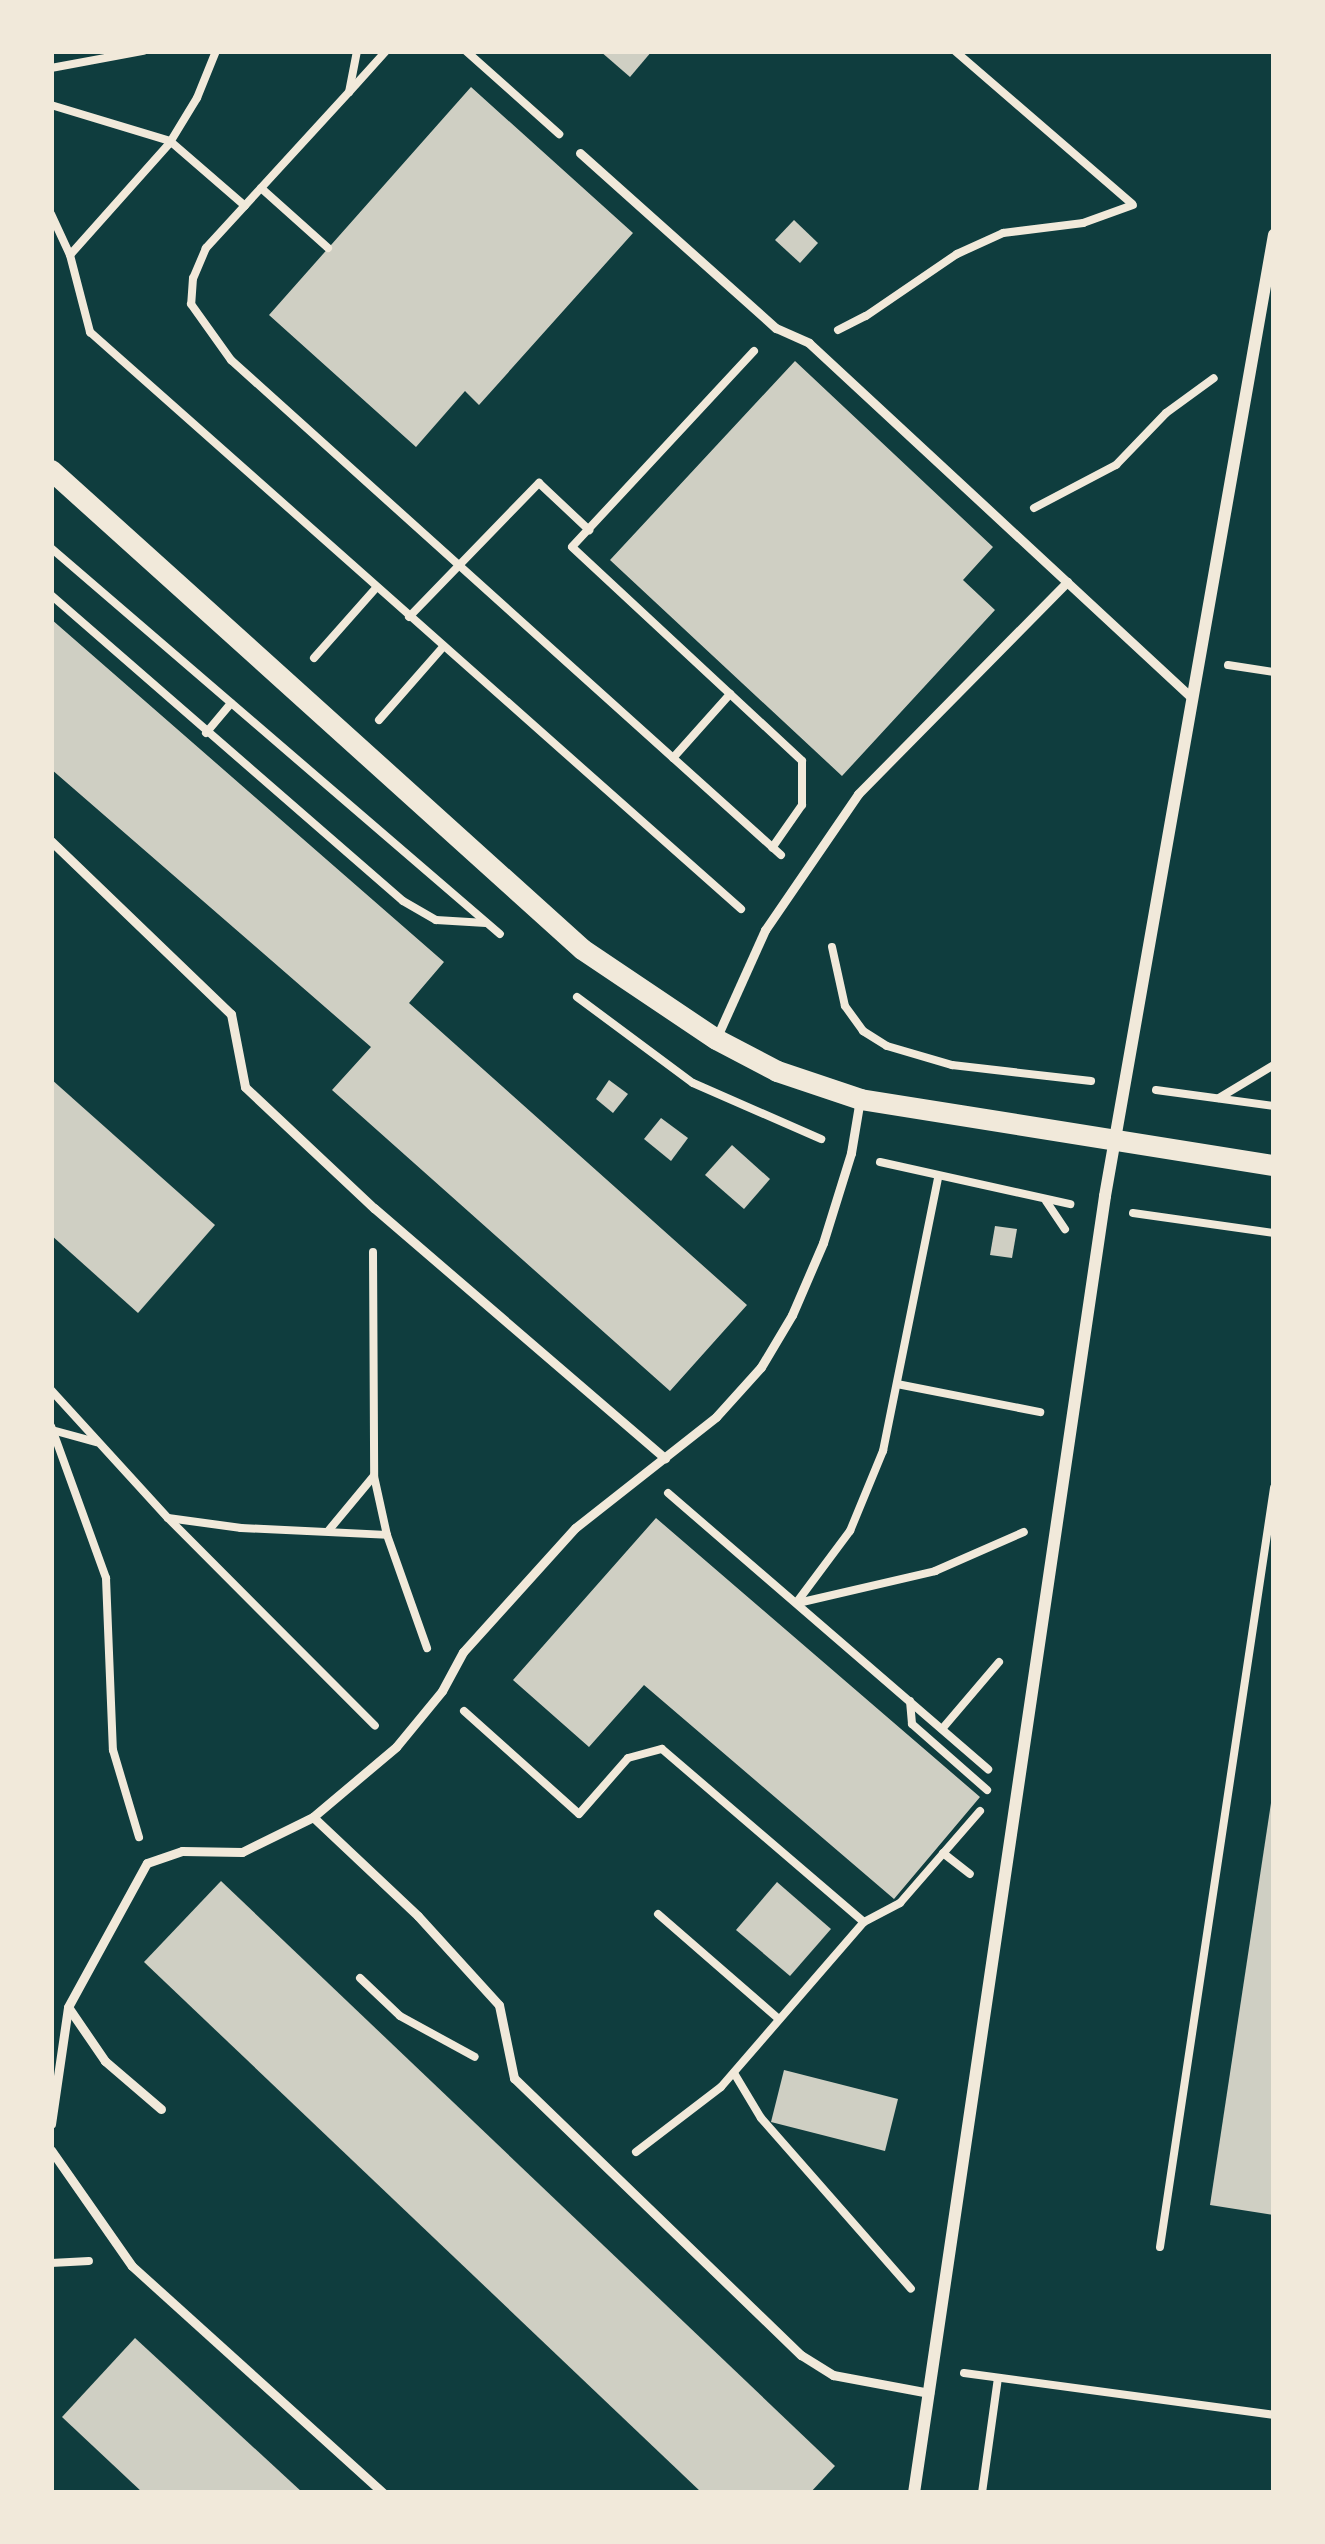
<!DOCTYPE html>
<style>
body{margin:0}
#map{position:relative;width:1325px;height:2544px;overflow:hidden;background:#0f3d3e;font-family:Ubuntu,sans-serif}
div>[style]{position:absolute}
.building>*{inset:0;background:#cfcfc3}
.path>*{height:8px;margin:-4px;padding:0 4px;transform-origin:4px;border-radius:4px;background:#f1e9da}
.service>*{height:9px;margin:-4.5px;padding:0 4.5px;transform-origin:4.5px;border-radius:4.5px;background:#f1e9da}
.minor>*{height:12px;margin:-6px;padding:0 6px;transform-origin:6px;border-radius:6px;background:#f1e9da}
.tertiary>*{height:21px;margin:-10.5px;padding:0 10.5px;transform-origin:10.5px;border-radius:10.5px;background:#f1e9da}
span{translate:-50% -50%;white-space:nowrap;text-align:center;line-height:1.15;-webkit-text-stroke:9px #f1e9da;paint-order:stroke}
.frame{position:absolute;inset:0;border:54px solid #f1e9da;pointer-events:none}
</style>
<div id="map">
<div class="building">
<i style="clip-path:polygon(600px 51px,652px 51px,630px 77px)"></i>
<i style="clip-path:polygon(471px 87px,633px 233px,479px 405px,465px 391px,416px 447px,269px 315px)"></i>
<i style="clip-path:polygon(794px 220px,818px 243px,800px 263px,775px 240px)"></i>
<i style="clip-path:polygon(795px 361px,993px 547px,963px 580px,995px 610px,842px 776px,610px 560px)"></i>
<i style="clip-path:polygon(51px 619px,444px 962px,409px 1003px,747px 1305px,670px 1391px,332px 1090px,371px 1047px,51px 769px)"></i>
<i style="clip-path:polygon(51px 1079px,215px 1225px,138px 1313px,51px 1235px)"></i>
<i style="clip-path:polygon(609px 1080px,628px 1094px,613px 1113px,596px 1099px)"></i>
<i style="clip-path:polygon(661px 1118px,688px 1138px,671px 1161px,644px 1139px)"></i>
<i style="clip-path:polygon(732px 1145px,770px 1179px,744px 1209px,705px 1175px)"></i>
<i style="clip-path:polygon(995px 1226px,1017px 1229px,1012px 1258px,990px 1255px)"></i>
<i style="clip-path:polygon(656px 1518px,980px 1797px,894px 1899px,644px 1685px,589px 1747px,513px 1680px)"></i>
<i style="clip-path:polygon(1271px 1803px,1274px 1804px,1274px 2215px,1210px 2205px)"></i>
<i style="clip-path:polygon(221px 1881px,835px 2466px,810px 2493px,702px 2493px,144px 1962px)"></i>
<i style="clip-path:polygon(777px 1882px,831px 1929px,790px 1976px,736px 1930px)"></i>
<i style="clip-path:polygon(784px 2070px,898px 2099px,885px 2151px,771px 2122px)"></i>
<i style="clip-path:polygon(135px 2338px,303px 2493px,143px 2493px,62px 2417px)"></i>
</div>
<div class="path">
<i style="left:357px;top:51px;width:42px;rotate:101deg"></i>
<i style="left:349px;top:92px;width:212px;rotate:132.5deg"></i>
<i style="left:206px;top:248px;width:33px;rotate:113deg"></i>
<i style="left:193px;top:278px;width:26px;rotate:94deg"></i>
<i style="left:191px;top:304px;width:69px;rotate:54.5deg"></i>
<i style="left:231px;top:360px;width:740px;rotate:41.99deg"></i>
<i style="left:466px;top:51px;width:125px;rotate:41.7deg"></i>
<i style="left:955px;top:51px;width:234px;rotate:40.8deg"></i>
<i style="left:51px;top:68px;width:94px;rotate:-10.5deg"></i>
<i style="left:350px;top:91px;width:54px;rotate:-48deg"></i>
<i style="left:51px;top:105px;width:124px;rotate:16.8deg"></i>
<i style="left:170px;top:141px;width:99px;rotate:40.9deg"></i>
<i style="left:261px;top:188px;width:90px;rotate:41.8deg"></i>
<i style="left:51px;top:214px;width:45px;rotate:65.1deg"></i>
<i style="left:70px;top:255px;width:80px;rotate:75.4deg"></i>
<i style="left:90px;top:332px;width:870px;rotate:41.55deg"></i>
<i style="left:70px;top:255px;width:149px;rotate:-48.3deg"></i>
<i style="left:169px;top:144px;width:54px;rotate:-58.7deg"></i>
<i style="left:197px;top:98px;width:51px;rotate:-68deg"></i>
<i style="left:838px;top:330px;width:31px;rotate:-27deg"></i>
<i style="left:866px;top:316px;width:110px;rotate:-34.3deg"></i>
<i style="left:957px;top:254px;width:51px;rotate:-24.5deg"></i>
<i style="left:1003px;top:233px;width:81px;rotate:-7.1deg"></i>
<i style="left:1083px;top:223px;width:53px;rotate:-19.8deg"></i>
<i style="left:754px;top:351px;width:267px;rotate:132.9deg"></i>
<i style="left:572px;top:547px;width:314px;rotate:42.9deg"></i>
<i style="left:802px;top:761px;width:44px;rotate:90deg"></i>
<i style="left:802px;top:805px;width:52px;rotate:124.9deg"></i>
<i style="left:1034px;top:508px;width:93px;rotate:-27.7deg"></i>
<i style="left:1116px;top:465px;width:72px;rotate:-46.1deg"></i>
<i style="left:1166px;top:413px;width:59px;rotate:-36.1deg"></i>
<i style="left:51px;top:548px;width:592px;rotate:40.69deg"></i>
<i style="left:51px;top:595px;width:466px;rotate:41deg"></i>
<i style="left:403px;top:901px;width:38px;rotate:30deg"></i>
<i style="left:436px;top:920px;width:50px;rotate:3.4deg"></i>
<i style="left:409px;top:617px;width:187px;rotate:-45.9deg"></i>
<i style="left:539px;top:483px;width:69px;rotate:43.2deg"></i>
<i style="left:314px;top:658px;width:94px;rotate:-48.5deg"></i>
<i style="left:1228px;top:665px;width:47px;rotate:8.7deg"></i>
<i style="left:379px;top:720px;width:97px;rotate:-48.8deg"></i>
<i style="left:206px;top:733px;width:39px;rotate:-50deg"></i>
<i style="left:673px;top:758px;width:86px;rotate:-48.3deg"></i>
<i style="left:832px;top:947px;width:60px;rotate:77.6deg"></i>
<i style="left:845px;top:1006px;width:31px;rotate:54deg"></i>
<i style="left:863px;top:1031px;width:28px;rotate:32deg"></i>
<i style="left:887px;top:1046px;width:68px;rotate:16.3deg"></i>
<i style="left:952px;top:1065px;width:140px;rotate:6.6deg"></i>
<i style="left:577px;top:997px;width:144px;rotate:36.6deg"></i>
<i style="left:693px;top:1083px;width:140px;rotate:23.6deg"></i>
<i style="left:1156px;top:1090px;width:119px;rotate:7.7deg"></i>
<i style="left:1219px;top:1098px;width:64px;rotate:-31deg"></i>
<i style="left:880px;top:1162px;width:195px;rotate:12.5deg"></i>
<i style="left:1046px;top:1201px;width:34px;rotate:56deg"></i>
<i style="left:1133px;top:1213px;width:142px;rotate:8.1deg"></i>
<i style="left:373px;top:1252px;width:224px;rotate:89.7deg"></i>
<i style="left:374px;top:1476px;width:60px;rotate:77.6deg"></i>
<i style="left:387px;top:1535px;width:120px;rotate:70.5deg"></i>
<i style="left:897px;top:1384px;width:146px;rotate:11.1deg"></i>
<i style="left:51px;top:1390px;width:173px;rotate:47.6deg"></i>
<i style="left:168px;top:1518px;width:293px;rotate:45.1deg"></i>
<i style="left:51px;top:1426px;width:162px;rotate:70.1deg"></i>
<i style="left:106px;top:1578px;width:172px;rotate:87.7deg"></i>
<i style="left:113px;top:1750px;width:91px;rotate:73.4deg"></i>
<i style="left:52px;top:1430px;width:46px;rotate:15.3deg"></i>
<i style="left:668px;top:1493px;width:423px;rotate:40.8deg"></i>
<i style="left:168px;top:1518px;width:74px;rotate:7.8deg"></i>
<i style="left:241px;top:1528px;width:146px;rotate:2.7deg"></i>
<i style="left:329px;top:1530px;width:69px;rotate:-50.3deg"></i>
<i style="left:797px;top:1602px;width:89px;rotate:-53.3deg"></i>
<i style="left:850px;top:1531px;width:87px;rotate:-67.6deg"></i>
<i style="left:883px;top:1451px;width:279px;rotate:-78.6deg"></i>
<i style="left:798px;top:1603px;width:141px;rotate:-13.1deg"></i>
<i style="left:935px;top:1571px;width:97px;rotate:-23.7deg"></i>
<i style="left:910px;top:1701px;width:23px;rotate:85deg"></i>
<i style="left:912px;top:1724px;width:100px;rotate:41.3deg"></i>
<i style="left:464px;top:1711px;width:154px;rotate:41.8deg"></i>
<i style="left:579px;top:1814px;width:74px;rotate:-48.8deg"></i>
<i style="left:628px;top:1758px;width:35px;rotate:-15deg"></i>
<i style="left:662px;top:1749px;width:266px;rotate:40.6deg"></i>
<i style="left:864px;top:1922px;width:41px;rotate:-27.8deg"></i>
<i style="left:900px;top:1903px;width:122px;rotate:-49deg"></i>
<i style="left:942px;top:1729px;width:88px;rotate:-49.6deg"></i>
<i style="left:943px;top:1853px;width:34px;rotate:38deg"></i>
<i style="left:658px;top:1914px;width:160px;rotate:41deg"></i>
<i style="left:360px;top:1978px;width:55px;rotate:43.5deg"></i>
<i style="left:400px;top:2016px;width:85px;rotate:28.7deg"></i>
<i style="left:734px;top:2073px;width:52px;rotate:59deg"></i>
<i style="left:761px;top:2118px;width:227px;rotate:48.7deg"></i>
<i style="left:636px;top:2152px;width:107px;rotate:-37.4deg"></i>
<i style="left:721px;top:2087px;width:218px;rotate:-49.1deg"></i>
<i style="left:1160px;top:2247px;width:768px;rotate:-81.46deg"></i>
<i style="left:51px;top:2263px;width:38px;rotate:-3deg"></i>
<i style="left:964px;top:2373px;width:313px;rotate:7.7deg"></i>
<i style="left:982px;top:2493px;width:116px;rotate:-82.1deg"></i>
</div>
<div class="service">
<i style="left:580px;top:153px;width:263px;rotate:41.8deg"></i>
<i style="left:776px;top:328px;width:36px;rotate:24deg"></i>
<i style="left:809px;top:343px;width:522px;rotate:42.83deg"></i>
<i style="left:51px;top:841px;width:250px;rotate:43.9deg"></i>
<i style="left:231px;top:1014px;width:74px;rotate:79.1deg"></i>
<i style="left:245px;top:1087px;width:177px;rotate:43.2deg"></i>
<i style="left:374px;top:1208px;width:384px;rotate:40.7deg"></i>
<i style="left:716px;top:1039px;width:120px;rotate:-65.8deg"></i>
<i style="left:765px;top:930px;width:165px;rotate:-55.6deg"></i>
<i style="left:858px;top:794px;width:298px;rotate:-45.4deg"></i>
<i style="left:860px;top:1099px;width:55px;rotate:99.5deg"></i>
<i style="left:851px;top:1153px;width:94px;rotate:107.3deg"></i>
<i style="left:823px;top:1243px;width:78px;rotate:113.3deg"></i>
<i style="left:792px;top:1315px;width:61px;rotate:120.8deg"></i>
<i style="left:761px;top:1367px;width:67px;rotate:132deg"></i>
<i style="left:716px;top:1417px;width:179px;rotate:141.8deg"></i>
<i style="left:575px;top:1528px;width:167px;rotate:132.1deg"></i>
<i style="left:463px;top:1652px;width:44px;rotate:118.3deg"></i>
<i style="left:442px;top:1691px;width:72px;rotate:129.4deg"></i>
<i style="left:396px;top:1747px;width:109px;rotate:139.9deg"></i>
<i style="left:313px;top:1817px;width:144px;rotate:43.3deg"></i>
<i style="left:418px;top:1916px;width:120px;rotate:47.7deg"></i>
<i style="left:499px;top:2005px;width:75px;rotate:78.4deg"></i>
<i style="left:514px;top:2078px;width:399px;rotate:44deg"></i>
<i style="left:801px;top:2355px;width:38px;rotate:32deg"></i>
<i style="left:833px;top:2375px;width:98px;rotate:10.6deg"></i>
<i style="left:161px;top:2109px;width:74px;rotate:-139.4deg"></i>
<i style="left:105px;top:2061px;width:65px;rotate:-124.4deg"></i>
<i style="left:68px;top:2007px;width:164px;rotate:-61.3deg"></i>
<i style="left:147px;top:1863px;width:37px;rotate:-19deg"></i>
<i style="left:182px;top:1851px;width:60px;rotate:1deg"></i>
<i style="left:242px;top:1852px;width:79px;rotate:-26.2deg"></i>
<i style="left:51px;top:2124px;width:118px;rotate:-81.7deg"></i>
<i style="left:51px;top:2150px;width:141px;rotate:55.1deg"></i>
<i style="left:132px;top:2266px;width:338px;rotate:42.1deg"></i>
</div>
<div class="minor">
<i style="left:914px;top:2493px;width:1311px;rotate:-81.62deg"></i>
<i style="left:1105px;top:1196px;width:976px;rotate:-80.03deg"></i>
</div>
<div class="tertiary">
<i style="left:51px;top:470px;width:715px;rotate:42.05deg"></i>
<i style="left:582px;top:949px;width:161px;rotate:33.9deg"></i>
<i style="left:716px;top:1039px;width:69px;rotate:27.7deg"></i>
<i style="left:777px;top:1071px;width:88px;rotate:18.6deg"></i>
<i style="left:860px;top:1099px;width:419px;rotate:9.1deg"></i>
</div>
<div class="frame"></div>
</div>
